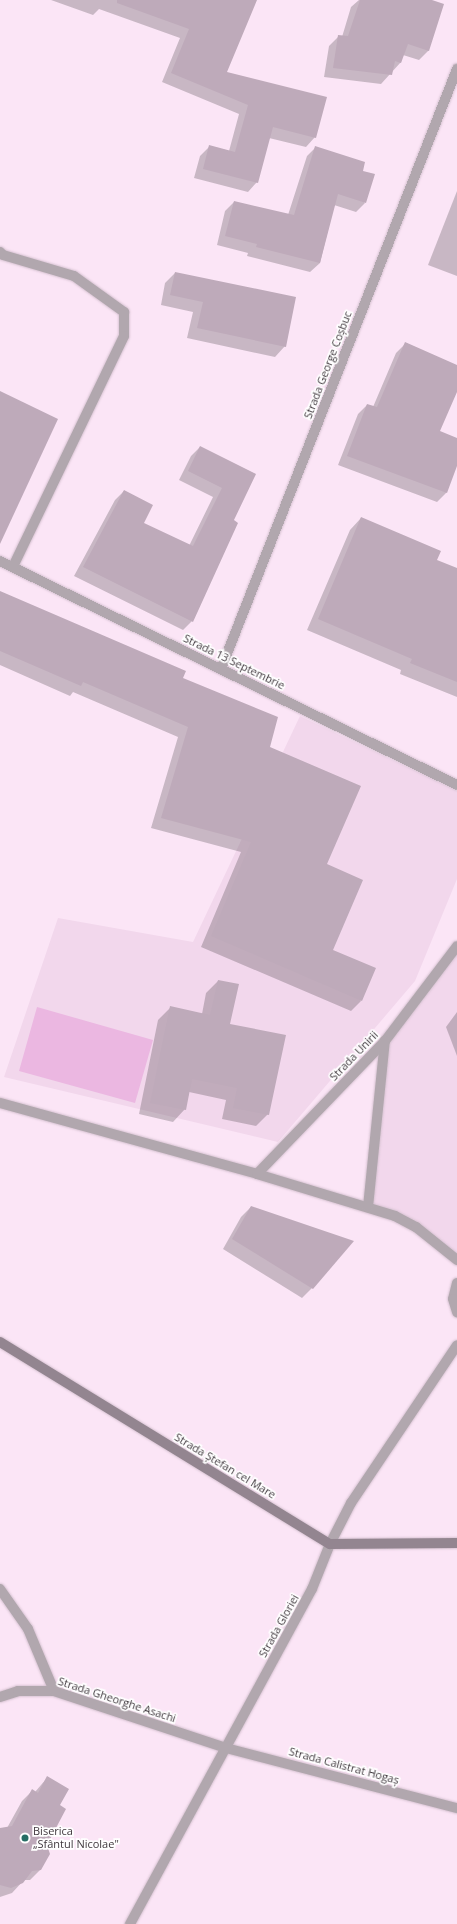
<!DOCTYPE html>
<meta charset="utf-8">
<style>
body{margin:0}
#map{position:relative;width:457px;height:1924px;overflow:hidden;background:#fbe5f6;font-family:"Open Sans",sans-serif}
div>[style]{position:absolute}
.built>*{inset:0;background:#f2d7ec}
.green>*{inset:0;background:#ebb7e1}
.shadow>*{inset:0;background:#0003}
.building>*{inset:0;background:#beaaba}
.roads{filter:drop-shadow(0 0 1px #d6c2d1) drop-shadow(0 0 1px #d6c2d1)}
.lane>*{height:10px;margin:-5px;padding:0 5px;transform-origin:5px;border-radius:5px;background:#b1a7ae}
.street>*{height:10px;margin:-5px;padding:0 5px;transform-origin:5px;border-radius:5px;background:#b1a7ae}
.secondary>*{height:10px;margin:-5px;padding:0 5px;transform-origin:5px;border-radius:5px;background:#938590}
.dots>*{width:11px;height:11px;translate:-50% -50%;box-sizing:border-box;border:2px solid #fff;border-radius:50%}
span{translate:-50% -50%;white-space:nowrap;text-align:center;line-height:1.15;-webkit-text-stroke:3.5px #fff;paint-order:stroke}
.street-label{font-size:11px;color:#40383e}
.poi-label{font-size:11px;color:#40383e}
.left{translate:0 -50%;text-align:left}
</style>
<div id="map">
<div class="built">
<i style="clip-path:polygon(300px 716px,457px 791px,457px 879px,415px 981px,278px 1142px,4px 1077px,58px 918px,193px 942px)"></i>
<i style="clip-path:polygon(457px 946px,457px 1260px,416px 1227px,368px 1207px,385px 1041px)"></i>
</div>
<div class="green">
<i style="clip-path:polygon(37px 1007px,153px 1040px,135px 1103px,19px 1071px)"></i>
</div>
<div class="shadow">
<i style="clip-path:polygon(51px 0,256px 0,226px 72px,315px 137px,306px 147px,269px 138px,257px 182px,248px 192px,194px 178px,200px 156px,210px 146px,229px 151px,239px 114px,162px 82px,180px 38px,99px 9px,93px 15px)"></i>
<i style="clip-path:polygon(359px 0,428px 0,429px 50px,419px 60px,403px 55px,401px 62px,381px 84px,324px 77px,329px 46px,339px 36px,342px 37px,351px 7px)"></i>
<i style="clip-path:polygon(316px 147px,365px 203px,356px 212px,334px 205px,320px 263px,310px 272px,247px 256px,248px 253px,217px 245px,225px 211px,234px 202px,288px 215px,307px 156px)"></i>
<i style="clip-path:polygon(457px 191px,457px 276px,428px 265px)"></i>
<i style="clip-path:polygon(175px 273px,285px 346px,275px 357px,187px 338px,193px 312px,161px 305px,165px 283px)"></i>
<i style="clip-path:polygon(406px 343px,457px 366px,457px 389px,438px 432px,457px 439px,457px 463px,446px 493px,437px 502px,338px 465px,358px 414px,367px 405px,373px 407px,396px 353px)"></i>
<i style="clip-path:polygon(200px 447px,255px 474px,232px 521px,192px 621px,183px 630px,74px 576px,115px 500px,124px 491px,142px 524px,189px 546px,213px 497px,179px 480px,191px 456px)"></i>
<i style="clip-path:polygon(361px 518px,436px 561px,457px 569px,457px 697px,400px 674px,401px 670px,307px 630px,350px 530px)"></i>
<i style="clip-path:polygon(0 592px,181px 679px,269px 747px,326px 865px,332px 950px,361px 1001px,351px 1011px,201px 947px,241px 852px,151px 828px,178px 737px,73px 692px,70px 696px,0 665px)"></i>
<i style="clip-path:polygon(218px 981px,229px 1025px,268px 1114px,256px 1126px,222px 1119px,226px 1100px,189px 1092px,185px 1109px,173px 1122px,139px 1114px,158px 1020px,171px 1007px,202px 1014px,206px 993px)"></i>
<i style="clip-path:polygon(457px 1012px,457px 1056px,446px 1027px)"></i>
<i style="clip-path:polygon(251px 1207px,312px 1288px,302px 1298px,223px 1249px,241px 1217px)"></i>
<i style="clip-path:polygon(47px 1778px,58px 1805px,41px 1869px,30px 1880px,24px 1880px,12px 1893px,0 1897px,0 1831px,7px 1828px,22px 1801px,32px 1791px,35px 1792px)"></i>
</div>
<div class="building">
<i style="clip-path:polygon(117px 0,257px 0,227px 72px,327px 97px,316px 138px,273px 127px,258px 183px,203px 169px,209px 145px,235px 152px,248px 105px,171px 73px,189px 29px,117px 3px)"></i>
<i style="clip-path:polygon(360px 0,432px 0,444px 4px,429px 51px,408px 44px,401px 63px,395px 61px,392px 75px,333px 68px,338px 35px,348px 36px)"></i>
<i style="clip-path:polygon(315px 146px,365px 162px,363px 171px,375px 174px,366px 203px,338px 194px,320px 263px,256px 247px,257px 244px,225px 236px,234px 201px,294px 215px)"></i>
<i style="clip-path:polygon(175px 272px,296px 297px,286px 347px,197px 328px,203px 302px,170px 295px)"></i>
<i style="clip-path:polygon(405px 342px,457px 365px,457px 392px,440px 431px,457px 438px,457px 466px,447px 493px,347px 456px,367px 404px,377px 407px)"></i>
<i style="clip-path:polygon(0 391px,58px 419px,0 544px)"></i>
<i style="clip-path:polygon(200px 446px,256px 474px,234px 520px,238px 523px,193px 622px,83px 567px,124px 490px,153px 505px,144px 523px,193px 546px,222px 488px,188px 471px)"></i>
<i style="clip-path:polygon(361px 517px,441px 551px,437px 560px,457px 568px,457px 682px,410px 663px,412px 659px,318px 619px)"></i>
<i style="clip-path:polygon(0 591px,186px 671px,183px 678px,278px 717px,270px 747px,361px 786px,327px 864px,363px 880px,333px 950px,376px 968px,362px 1001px,211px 936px,251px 842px,161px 818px,188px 727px,83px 682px,81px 686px,0 651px)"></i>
<i style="clip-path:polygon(218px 980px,239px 984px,230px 1024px,286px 1035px,269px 1115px,233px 1108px,237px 1088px,192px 1079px,186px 1110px,150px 1103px,170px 1006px,210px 1015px)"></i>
<i style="clip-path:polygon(251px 1206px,354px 1241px,313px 1289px,232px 1239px)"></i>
<i style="clip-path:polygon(47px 1776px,69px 1789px,60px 1805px,66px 1809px,47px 1845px,50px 1854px,41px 1870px,32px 1871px,23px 1883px,11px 1888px,0 1885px,0 1828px,12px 1826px,32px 1789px,38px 1793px)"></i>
</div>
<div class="roads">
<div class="lane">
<i style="left:0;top:252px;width:4px;rotate:45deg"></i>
<i style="left:3px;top:255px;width:74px;rotate:16.5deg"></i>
<i style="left:74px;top:276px;width:62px;rotate:35.8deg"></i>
<i style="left:124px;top:312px;width:24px;rotate:90deg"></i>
<i style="left:124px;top:336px;width:256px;rotate:115.7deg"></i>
</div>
<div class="street">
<i style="left:0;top:561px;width:509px;rotate:26.11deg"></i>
<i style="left:221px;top:669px;width:645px;rotate:-68.53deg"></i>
<i style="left:0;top:1103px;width:267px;rotate:15.4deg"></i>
<i style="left:257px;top:1174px;width:144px;rotate:16.9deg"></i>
<i style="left:395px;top:1216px;width:24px;rotate:28deg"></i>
<i style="left:416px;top:1227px;width:53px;rotate:38.8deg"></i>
<i style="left:257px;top:1174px;width:185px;rotate:-46.1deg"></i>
<i style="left:385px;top:1041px;width:119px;rotate:-52.8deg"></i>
<i style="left:368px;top:1207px;width:167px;rotate:-84.2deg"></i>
<i style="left:457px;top:1283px;width:16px;rotate:104deg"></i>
<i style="left:453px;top:1299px;width:14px;rotate:73deg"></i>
<i style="left:0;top:1589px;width:49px;rotate:55deg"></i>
<i style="left:28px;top:1629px;width:67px;rotate:67.2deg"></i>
<i style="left:0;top:1697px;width:19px;rotate:-18deg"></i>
<i style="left:18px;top:1691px;width:36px"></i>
<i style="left:54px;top:1691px;width:181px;rotate:18.3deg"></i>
<i style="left:226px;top:1748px;width:239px;rotate:14.6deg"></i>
<i style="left:130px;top:1924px;width:381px;rotate:-61.5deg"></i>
<i style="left:312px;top:1589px;width:48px;rotate:-68.2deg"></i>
<i style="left:330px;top:1544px;width:46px;rotate:-62.9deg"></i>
<i style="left:351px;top:1503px;width:190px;rotate:-56.1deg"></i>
</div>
<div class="secondary">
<i style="left:0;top:1342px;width:387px;rotate:31.5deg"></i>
<i style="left:330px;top:1544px;width:127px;rotate:-0.5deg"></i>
</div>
</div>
<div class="dots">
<i style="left:25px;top:1838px;background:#256d64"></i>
</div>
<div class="street-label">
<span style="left:328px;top:365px;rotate:-69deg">Strada George Coșbuc</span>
<span style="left:234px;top:662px;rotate:26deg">Strada 13 Septembrie</span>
<span style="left:354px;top:1056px;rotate:-46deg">Strada Unirii</span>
<span style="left:225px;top:1466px;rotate:31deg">Strada Ștefan cel Mare</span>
<span style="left:279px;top:1626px;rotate:-61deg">Strada Gloriei</span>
<span style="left:117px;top:1700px;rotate:18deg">Strada Gheorghe Asachi</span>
<span style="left:344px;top:1766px;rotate:15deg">Strada Calistrat Hogaș</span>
</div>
<div class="poi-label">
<span class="left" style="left:33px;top:1838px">Biserica<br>„Sfântul Nicolae"</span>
</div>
</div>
